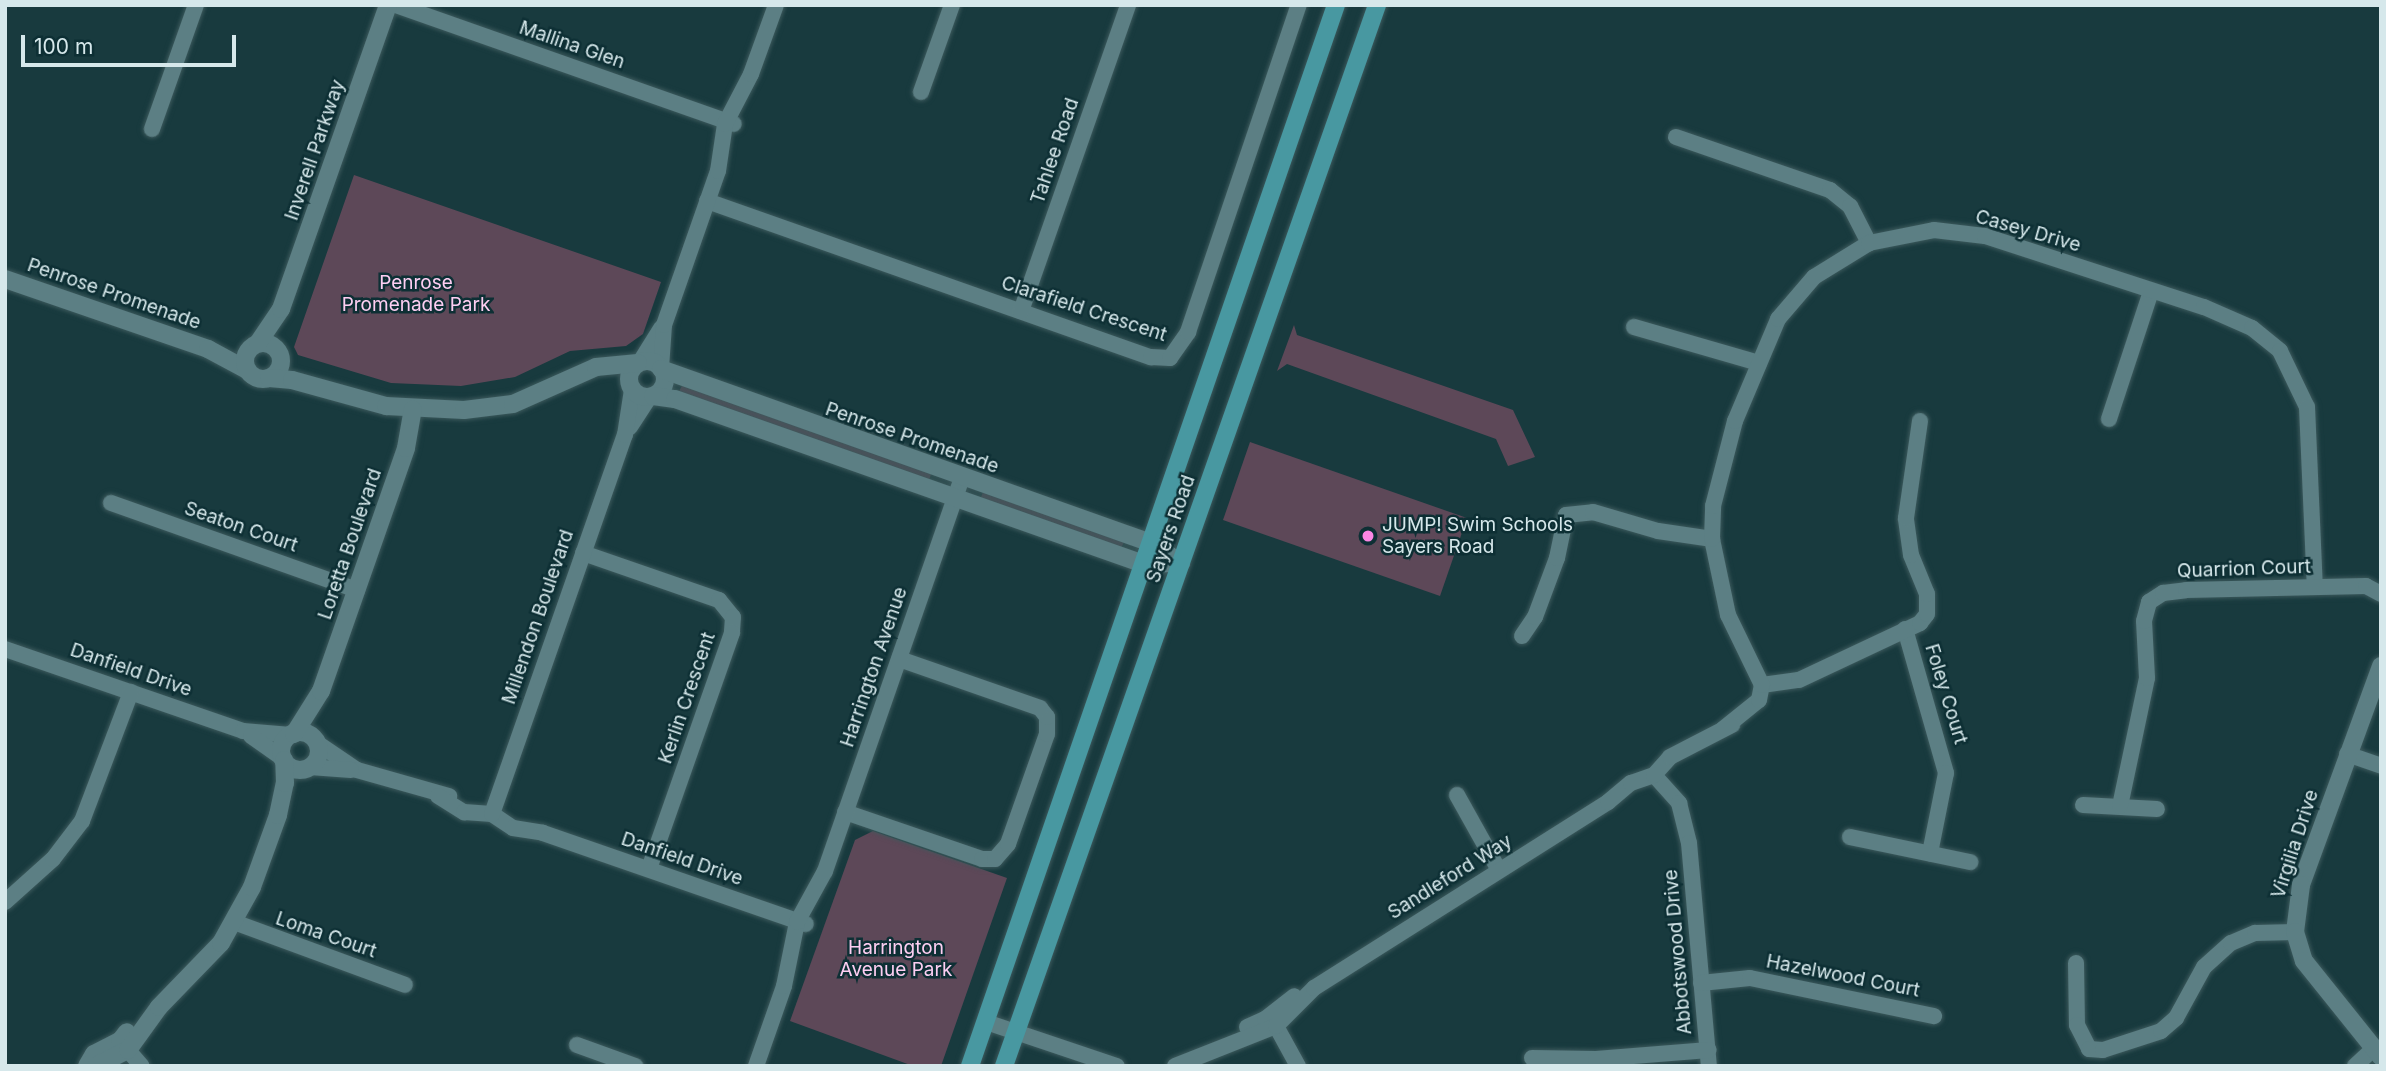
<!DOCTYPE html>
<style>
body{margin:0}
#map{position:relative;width:2386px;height:1071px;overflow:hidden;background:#183a3e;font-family:Inter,sans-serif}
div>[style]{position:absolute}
.green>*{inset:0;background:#5d4858}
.roads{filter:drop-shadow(0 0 2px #3c595c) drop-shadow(0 0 2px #3c595c)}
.minor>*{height:16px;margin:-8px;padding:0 8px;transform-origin:8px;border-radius:8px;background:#5c7f84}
.tertiary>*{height:18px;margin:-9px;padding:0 9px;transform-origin:9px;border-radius:9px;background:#5c7f84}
.tertiary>.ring{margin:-9px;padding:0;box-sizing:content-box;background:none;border:18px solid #5c7f84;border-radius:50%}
.secondary>*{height:18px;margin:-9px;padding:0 9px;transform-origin:9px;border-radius:9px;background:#4898a1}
.dots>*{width:19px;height:19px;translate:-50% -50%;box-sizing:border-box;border:4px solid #0d2f34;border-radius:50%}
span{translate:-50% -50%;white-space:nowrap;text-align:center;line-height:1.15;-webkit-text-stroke:5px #0d2f34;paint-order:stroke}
.street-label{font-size:19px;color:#d6e8eb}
.park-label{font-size:19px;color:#fdcef2}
.poi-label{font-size:19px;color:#d6e8eb}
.left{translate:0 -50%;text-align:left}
.frame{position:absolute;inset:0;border:7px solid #d6e8eb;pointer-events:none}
.scale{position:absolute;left:21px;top:35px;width:215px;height:32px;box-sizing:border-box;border:4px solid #d6e8eb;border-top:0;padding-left:9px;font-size:21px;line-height:24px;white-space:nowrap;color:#d6e8eb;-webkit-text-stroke:5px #0d2f34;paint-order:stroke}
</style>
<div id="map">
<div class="green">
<i style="clip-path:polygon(354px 175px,661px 282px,643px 334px,626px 346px,570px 351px,515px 377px,461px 386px,391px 383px,298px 355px,294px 347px)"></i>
<i style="clip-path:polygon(1294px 325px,1297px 335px,1513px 410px,1535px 457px,1508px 466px,1496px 439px,1287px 364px,1277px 371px)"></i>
<i style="clip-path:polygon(683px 384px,932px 471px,928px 484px,678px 393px)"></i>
<i style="clip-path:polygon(1250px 442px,1467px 518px,1440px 596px,1223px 520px)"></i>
<i style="clip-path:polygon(984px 490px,1124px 542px,1121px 548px,979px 502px)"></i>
<i style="clip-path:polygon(873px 831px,1007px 878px,941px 1066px,913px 1066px,790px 1021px,855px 840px)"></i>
</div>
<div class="roads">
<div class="minor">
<i style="left:396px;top:5px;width:358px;rotate:19.4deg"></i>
<i style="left:921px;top:92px;width:92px;rotate:-70.4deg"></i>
<i style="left:152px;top:129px;width:132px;rotate:-70.5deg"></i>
<i style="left:1676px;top:137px;width:163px;rotate:19deg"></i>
<i style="left:1830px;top:190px;width:26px;rotate:39deg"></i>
<i style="left:1850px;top:206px;width:42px;rotate:62.8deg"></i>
<i style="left:707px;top:201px;width:471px;rotate:19.4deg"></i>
<i style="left:1151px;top:357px;width:19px;rotate:3deg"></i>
<i style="left:1170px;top:358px;width:32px;rotate:-55deg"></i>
<i style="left:1188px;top:332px;width:345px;rotate:-71.3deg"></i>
<i style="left:1021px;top:311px;width:324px;rotate:-70.7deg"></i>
<i style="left:1634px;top:327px;width:130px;rotate:16.1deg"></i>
<i style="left:640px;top:362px;width:40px;rotate:-58deg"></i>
<i style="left:661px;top:368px;width:43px;rotate:-86deg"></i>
<i style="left:664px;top:325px;width:163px;rotate:-70.7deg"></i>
<i style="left:718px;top:171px;width:48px;rotate:-81.5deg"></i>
<i style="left:725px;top:124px;width:56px;rotate:-62.5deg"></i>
<i style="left:751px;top:74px;width:73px;rotate:-70.1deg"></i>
<i style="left:2109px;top:419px;width:135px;rotate:-71.8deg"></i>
<i style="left:630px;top:427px;width:37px;rotate:-57deg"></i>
<i style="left:111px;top:503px;width:261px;rotate:19.5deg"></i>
<i style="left:583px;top:553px;width:144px;rotate:19.1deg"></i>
<i style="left:719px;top:600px;width:22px;rotate:51deg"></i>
<i style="left:733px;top:617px;width:16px;rotate:94deg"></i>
<i style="left:732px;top:633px;width:250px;rotate:109.4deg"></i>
<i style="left:1905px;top:629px;width:150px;rotate:74.1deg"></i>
<i style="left:1946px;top:773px;width:82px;rotate:101.3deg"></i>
<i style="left:1522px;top:636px;width:23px;rotate:-56deg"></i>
<i style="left:1535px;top:617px;width:63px;rotate:-69.6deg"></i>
<i style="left:1557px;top:558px;width:44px;rotate:-78.2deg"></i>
<i style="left:1566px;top:515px;width:27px;rotate:-6deg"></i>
<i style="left:1593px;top:512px;width:68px;rotate:16.3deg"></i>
<i style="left:1658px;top:531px;width:55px;rotate:8.4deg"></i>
<i style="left:5px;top:649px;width:252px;rotate:19deg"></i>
<i style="left:243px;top:731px;width:48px;rotate:4.8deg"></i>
<i style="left:1762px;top:685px;width:37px;rotate:-8deg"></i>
<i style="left:1799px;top:680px;width:134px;rotate:-25.2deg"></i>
<i style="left:1920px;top:623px;width:11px;rotate:-52deg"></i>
<i style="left:1927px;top:614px;width:20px;rotate:-90deg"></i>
<i style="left:1927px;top:594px;width:42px;rotate:-112.3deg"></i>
<i style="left:1911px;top:555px;width:37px;rotate:-98deg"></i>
<i style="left:1906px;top:518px;width:98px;rotate:-81.8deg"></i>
<i style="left:1723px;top:729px;width:46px;rotate:-38.9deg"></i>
<i style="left:1759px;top:700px;width:15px;rotate:-79deg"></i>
<i style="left:1762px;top:685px;width:78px;rotate:-115.9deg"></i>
<i style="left:1728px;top:615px;width:78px;rotate:-101.9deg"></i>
<i style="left:1712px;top:539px;width:33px;rotate:-88deg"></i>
<i style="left:1713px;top:506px;width:88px;rotate:-75.5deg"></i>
<i style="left:1735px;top:421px;width:111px;rotate:-67.1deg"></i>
<i style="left:1778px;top:319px;width:55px;rotate:-49.4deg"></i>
<i style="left:1814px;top:277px;width:65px;rotate:-31.7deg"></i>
<i style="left:1869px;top:243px;width:66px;rotate:-11.3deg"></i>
<i style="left:1934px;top:230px;width:51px;rotate:6.7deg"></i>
<i style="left:1985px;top:236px;width:230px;rotate:18deg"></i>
<i style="left:2204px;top:307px;width:52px;rotate:23.6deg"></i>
<i style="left:2252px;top:328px;width:36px;rotate:39deg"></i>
<i style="left:2280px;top:351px;width:62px;rotate:64.3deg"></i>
<i style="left:2307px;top:407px;width:180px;rotate:87.5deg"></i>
<i style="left:251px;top:736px;width:39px;rotate:35deg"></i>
<i style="left:317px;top:743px;width:48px;rotate:34deg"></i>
<i style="left:357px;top:770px;width:96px;rotate:15.8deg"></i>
<i style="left:2347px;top:754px;width:36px;rotate:19deg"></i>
<i style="left:310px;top:767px;width:41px;rotate:4.2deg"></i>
<i style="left:1654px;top:775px;width:38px;rotate:48deg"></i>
<i style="left:1679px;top:803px;width:41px;rotate:76deg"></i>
<i style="left:1689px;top:843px;width:224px;rotate:84.9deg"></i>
<i style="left:1457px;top:795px;width:86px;rotate:60.8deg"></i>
<i style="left:438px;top:796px;width:31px;rotate:32deg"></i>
<i style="left:464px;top:812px;width:28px;rotate:4deg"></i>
<i style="left:492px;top:814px;width:25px;rotate:34deg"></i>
<i style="left:513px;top:828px;width:30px;rotate:9deg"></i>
<i style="left:543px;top:833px;width:278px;rotate:19.1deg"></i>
<i style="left:2083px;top:805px;width:74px;rotate:3.1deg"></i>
<i style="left:2120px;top:806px;width:131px;rotate:-78.1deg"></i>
<i style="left:2147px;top:678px;width:57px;rotate:-93deg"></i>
<i style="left:2144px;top:621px;width:20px;rotate:-75deg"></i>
<i style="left:2149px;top:602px;width:17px;rotate:-33deg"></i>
<i style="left:2163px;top:593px;width:23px;rotate:-7deg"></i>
<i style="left:2186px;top:590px;width:180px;rotate:-1.3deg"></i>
<i style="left:2366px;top:586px;width:17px;rotate:28deg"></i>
<i style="left:845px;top:812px;width:145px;rotate:18.9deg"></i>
<i style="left:982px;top:859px;width:13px"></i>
<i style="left:995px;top:859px;width:20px;rotate:-49deg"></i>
<i style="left:1008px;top:844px;width:117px;rotate:-70.5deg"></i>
<i style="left:1047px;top:734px;width:17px;rotate:-90deg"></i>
<i style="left:1047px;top:717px;width:11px;rotate:-128deg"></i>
<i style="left:1040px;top:708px;width:149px;rotate:-160.8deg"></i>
<i style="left:492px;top:814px;width:402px;rotate:-70.7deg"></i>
<i style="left:625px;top:435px;width:46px;rotate:-81.2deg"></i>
<i style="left:1850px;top:837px;width:123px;rotate:11.8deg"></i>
<i style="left:5px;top:902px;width:64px;rotate:-41.9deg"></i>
<i style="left:53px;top:859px;width:48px;rotate:-52.7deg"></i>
<i style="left:82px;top:821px;width:138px;rotate:-69.2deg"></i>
<i style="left:234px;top:922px;width:182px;rotate:20.2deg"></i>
<i style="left:2076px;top:963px;width:62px;rotate:89.1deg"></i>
<i style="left:2077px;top:1025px;width:27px;rotate:63deg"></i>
<i style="left:2089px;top:1049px;width:14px;rotate:4deg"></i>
<i style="left:2103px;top:1050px;width:61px;rotate:-18.1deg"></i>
<i style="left:2161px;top:1031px;width:20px;rotate:-41deg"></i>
<i style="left:2176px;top:1018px;width:58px;rotate:-61.2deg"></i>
<i style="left:2204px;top:967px;width:36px;rotate:-42deg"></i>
<i style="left:2231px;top:943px;width:26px;rotate:-23deg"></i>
<i style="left:2255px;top:933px;width:40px;rotate:-1.4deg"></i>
<i style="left:1701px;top:983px;width:49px;rotate:-5.8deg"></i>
<i style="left:1750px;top:978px;width:188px;rotate:11.7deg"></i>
<i style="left:1267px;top:1020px;width:11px;rotate:34deg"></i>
<i style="left:1276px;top:1026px;width:46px;rotate:61.2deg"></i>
<i style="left:986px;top:1022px;width:138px;rotate:18.6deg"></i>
<i style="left:1247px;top:1027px;width:20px;rotate:-24deg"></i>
<i style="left:1265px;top:1019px;width:37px;rotate:-38deg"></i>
<i style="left:120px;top:1041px;width:33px;rotate:49deg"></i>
<i style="left:577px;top:1045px;width:62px;rotate:19.9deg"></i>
<i style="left:1532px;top:1058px;width:64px;rotate:0.9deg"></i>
<i style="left:1596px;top:1059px;width:113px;rotate:-4.6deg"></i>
<i style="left:756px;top:1066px;width:85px;rotate:-70.7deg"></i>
<i style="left:784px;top:986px;width:65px;rotate:-78.5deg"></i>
<i style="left:797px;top:922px;width:58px;rotate:-61.2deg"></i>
<i style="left:825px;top:871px;width:416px;rotate:-70.8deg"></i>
<i style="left:1175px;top:1066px;width:109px;rotate:-21.6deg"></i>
<i style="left:1276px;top:1026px;width:54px;rotate:-45deg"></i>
<i style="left:1314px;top:988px;width:348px;rotate:-32.3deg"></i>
<i style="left:1608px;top:802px;width:30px;rotate:-40deg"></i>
<i style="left:1631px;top:783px;width:24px;rotate:-19deg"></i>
<i style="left:1654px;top:775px;width:24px;rotate:-48deg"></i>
<i style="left:1670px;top:757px;width:70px;rotate:-27.3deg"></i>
<i style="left:2355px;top:1066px;width:23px;rotate:-43deg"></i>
</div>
<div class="tertiary">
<i style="left:5px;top:279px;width:215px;rotate:19deg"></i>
<i style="left:208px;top:349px;width:44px;rotate:28.3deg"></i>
<i class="ring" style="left:245px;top:343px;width:18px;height:18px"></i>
<i style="left:258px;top:343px;width:41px;rotate:-55.9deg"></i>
<i style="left:281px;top:309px;width:322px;rotate:-70.6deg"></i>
<i class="ring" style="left:629px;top:361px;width:18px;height:18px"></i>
<i style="left:661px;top:369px;width:520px;rotate:19.55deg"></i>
<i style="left:1151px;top:543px;width:36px;rotate:34deg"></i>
<i style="left:269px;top:378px;width:23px;rotate:5deg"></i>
<i style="left:292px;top:380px;width:98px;rotate:15.5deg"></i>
<i style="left:386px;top:406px;width:78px;rotate:2.9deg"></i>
<i style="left:464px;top:410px;width:49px;rotate:-7deg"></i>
<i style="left:513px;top:404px;width:91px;rotate:-24deg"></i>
<i style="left:596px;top:367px;width:42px;rotate:-5.4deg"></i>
<i style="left:653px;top:396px;width:22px;rotate:8deg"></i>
<i style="left:675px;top:399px;width:497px;rotate:19.4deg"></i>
<i style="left:1144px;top:564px;width:37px;rotate:-2deg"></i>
<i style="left:2381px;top:666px;width:233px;rotate:110.1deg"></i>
<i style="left:2301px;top:885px;width:47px;rotate:97.3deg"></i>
<i style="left:2295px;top:932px;width:30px;rotate:73deg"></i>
<i style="left:2304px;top:961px;width:123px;rotate:51.3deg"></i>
<i class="ring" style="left:281px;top:732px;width:20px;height:20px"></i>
<i style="left:294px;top:734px;width:51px;rotate:-57.9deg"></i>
<i style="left:321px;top:691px;width:257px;rotate:-70.7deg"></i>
<i style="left:406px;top:448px;width:39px;rotate:-80deg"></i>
<i style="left:87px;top:1066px;width:14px;rotate:-60deg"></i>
<i style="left:94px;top:1054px;width:29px;rotate:-27deg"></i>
<i style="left:120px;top:1041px;width:11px;rotate:-52deg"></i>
<i style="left:96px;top:1066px;width:36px;rotate:-27deg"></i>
<i style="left:128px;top:1050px;width:53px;rotate:-54.2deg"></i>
<i style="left:159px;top:1007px;width:89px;rotate:-45.9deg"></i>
<i style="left:221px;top:943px;width:64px;rotate:-61deg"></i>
<i style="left:252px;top:887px;width:77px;rotate:-70.1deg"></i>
<i style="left:278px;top:815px;width:33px;rotate:-78deg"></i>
<i style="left:285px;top:783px;width:23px;rotate:-92deg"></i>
</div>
<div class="secondary">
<i style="left:970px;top:1066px;width:1122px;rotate:-70.97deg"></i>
<i style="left:1004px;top:1066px;width:1125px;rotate:-70.63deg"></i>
</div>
</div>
<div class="dots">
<i style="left:1368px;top:536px;background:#fb87e5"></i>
</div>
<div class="street-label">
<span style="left:572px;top:45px;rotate:19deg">Mallina Glen</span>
<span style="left:315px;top:150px;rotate:-71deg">Inverell Parkway</span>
<span style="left:1055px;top:151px;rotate:-71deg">Tahlee Road</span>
<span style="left:2028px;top:231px;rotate:16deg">Casey Drive</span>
<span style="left:114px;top:294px;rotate:19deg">Penrose Promenade</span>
<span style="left:1084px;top:309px;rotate:18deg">Clarafield Crescent</span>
<span style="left:912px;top:438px;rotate:19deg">Penrose Promenade</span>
<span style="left:241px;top:527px;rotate:19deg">Seaton Court</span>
<span style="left:1171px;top:529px;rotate:-71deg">Sayers Road</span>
<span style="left:350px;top:544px;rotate:-71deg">Loretta Boulevard</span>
<span style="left:2244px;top:569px;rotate:-2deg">Quarrion Court</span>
<span style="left:538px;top:617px;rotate:-71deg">Millendon Boulevard</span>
<span style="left:874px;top:667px;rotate:-71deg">Harrington Avenue</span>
<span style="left:131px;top:670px;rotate:19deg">Danfield Drive</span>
<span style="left:1946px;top:694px;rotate:73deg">Foley Court</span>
<span style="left:687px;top:698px;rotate:-71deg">Kerlin Crescent</span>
<span style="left:2295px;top:844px;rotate:-72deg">Virgilia Drive</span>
<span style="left:682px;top:859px;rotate:19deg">Danfield Drive</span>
<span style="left:1450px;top:877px;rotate:-32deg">Sandleford Way</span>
<span style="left:326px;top:935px;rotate:19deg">Loma Court</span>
<span style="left:1678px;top:952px;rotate:-95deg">Abbotswood Drive</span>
<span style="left:1843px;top:976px;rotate:11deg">Hazelwood Court</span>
</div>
<div class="park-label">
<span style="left:416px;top:294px">Penrose<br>Promenade Park</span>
<span style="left:896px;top:959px">Harrington<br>Avenue Park</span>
</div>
<div class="poi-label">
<span class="left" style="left:1382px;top:536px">JUMP! Swim Schools<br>Sayers Road</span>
</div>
<div class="frame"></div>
<div class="scale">100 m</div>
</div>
